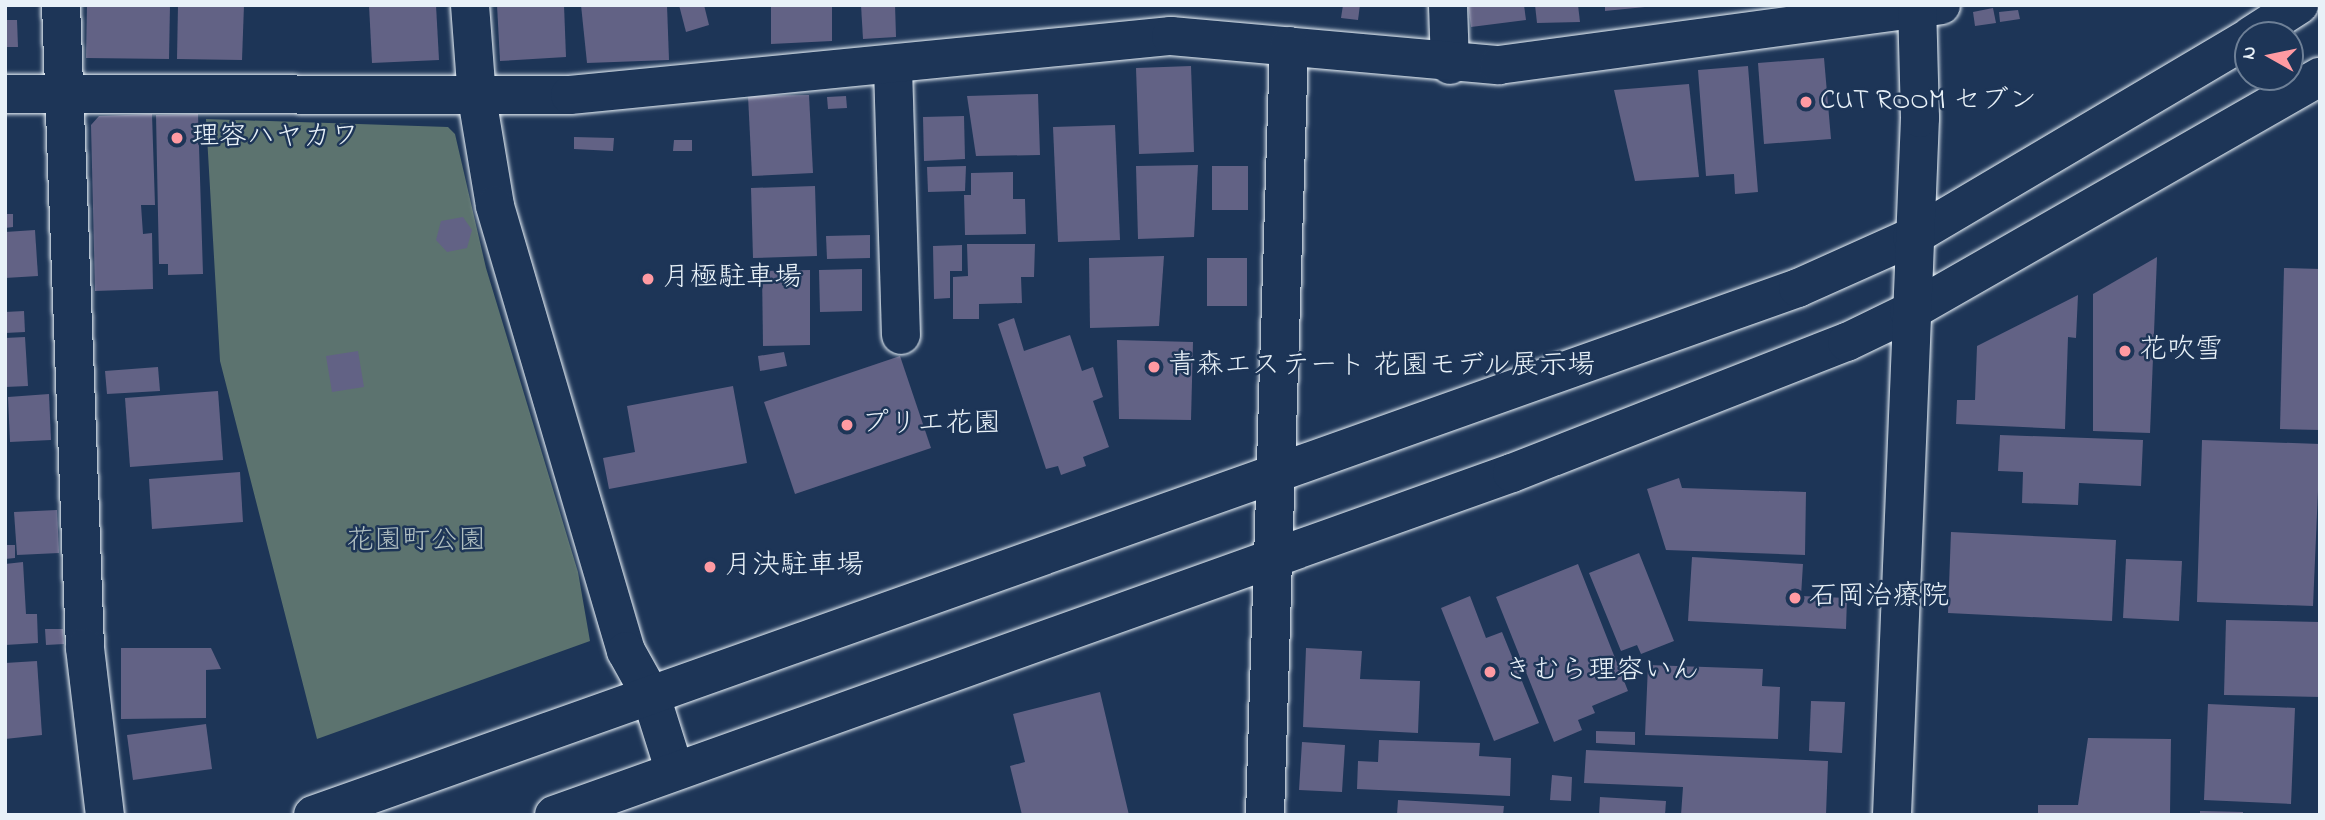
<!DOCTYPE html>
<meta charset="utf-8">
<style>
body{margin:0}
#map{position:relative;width:2325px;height:820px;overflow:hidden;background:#1d3557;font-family:"Indie Flower","Klee One",sans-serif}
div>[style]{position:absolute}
.green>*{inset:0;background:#5c736f}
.building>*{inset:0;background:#626285}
.roads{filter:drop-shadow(0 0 2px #e8f1f8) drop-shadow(0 0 2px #e8f1f8)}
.minor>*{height:38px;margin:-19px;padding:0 19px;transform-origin:19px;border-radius:19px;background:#1d3557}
.dots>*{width:19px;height:19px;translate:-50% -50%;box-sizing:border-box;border:4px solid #1d3557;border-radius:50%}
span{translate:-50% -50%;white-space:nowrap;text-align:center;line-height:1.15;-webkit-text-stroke:5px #1d3557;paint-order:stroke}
.poi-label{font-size:28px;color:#e8f1f8}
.left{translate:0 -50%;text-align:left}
.park-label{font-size:28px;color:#b0bfc1}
.frame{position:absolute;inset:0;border:7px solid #e8f1f8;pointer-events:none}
.north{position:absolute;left:2234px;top:21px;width:70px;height:70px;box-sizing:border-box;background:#1d3557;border:2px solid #6e8097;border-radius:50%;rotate:279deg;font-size:19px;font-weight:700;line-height:28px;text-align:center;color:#e8f1f8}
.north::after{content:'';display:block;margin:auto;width:24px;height:32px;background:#ff9aa2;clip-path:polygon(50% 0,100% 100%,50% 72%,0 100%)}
</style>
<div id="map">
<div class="green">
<i style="clip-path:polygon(206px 119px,448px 127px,455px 134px,486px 268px,578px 572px,590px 641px,317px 739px,220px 361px)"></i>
</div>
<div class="building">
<i style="clip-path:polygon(87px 5px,170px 5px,169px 59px,86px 58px)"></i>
<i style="clip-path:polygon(178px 5px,244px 5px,242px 60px,177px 59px)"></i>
<i style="clip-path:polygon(369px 5px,436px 5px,439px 60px,372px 63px)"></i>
<i style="clip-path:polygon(497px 5px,564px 5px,566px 57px,500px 61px)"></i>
<i style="clip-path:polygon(581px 5px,667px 5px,669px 60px,587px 63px)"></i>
<i style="clip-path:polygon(679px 5px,704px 5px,709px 25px,686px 32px)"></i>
<i style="clip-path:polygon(771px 5px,832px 5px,832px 41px,771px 44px)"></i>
<i style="clip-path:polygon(861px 5px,895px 5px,896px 37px,863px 39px)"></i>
<i style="clip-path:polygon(1343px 5px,1360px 5px,1358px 20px,1341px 18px)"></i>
<i style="clip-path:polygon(1468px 5px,1524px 5px,1526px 20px,1471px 27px)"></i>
<i style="clip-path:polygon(1535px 5px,1578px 5px,1580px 22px,1537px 23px)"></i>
<i style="clip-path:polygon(1605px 5px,1645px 5px,1645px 7px,1605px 11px)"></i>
<i style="clip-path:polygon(1993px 8px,1996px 23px,1975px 26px,1973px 12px)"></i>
<i style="clip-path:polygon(2018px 10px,2020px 19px,2000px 22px,1999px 12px)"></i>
<i style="clip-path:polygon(5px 20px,17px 20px,18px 47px,5px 47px)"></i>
<i style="clip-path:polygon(1824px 58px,1831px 139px,1764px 144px,1758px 63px)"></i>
<i style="clip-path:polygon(1191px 66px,1194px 152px,1139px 154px,1136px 68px)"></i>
<i style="clip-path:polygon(1748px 66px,1758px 192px,1735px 194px,1734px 174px,1706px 176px,1698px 70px)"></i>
<i style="clip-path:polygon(1689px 84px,1699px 177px,1635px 181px,1614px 90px)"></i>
<i style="clip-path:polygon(1038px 94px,1040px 155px,976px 156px,967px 96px)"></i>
<i style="clip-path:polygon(809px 95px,813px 173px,752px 176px,748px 96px)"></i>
<i style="clip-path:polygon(846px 96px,847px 108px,828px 109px,827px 97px)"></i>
<i style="clip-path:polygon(152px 114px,155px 205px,141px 205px,143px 234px,152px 233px,153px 289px,95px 291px,91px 125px,99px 116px)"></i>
<i style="clip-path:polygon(198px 114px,203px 274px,168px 275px,168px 264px,159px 264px,156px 115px)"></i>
<i style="clip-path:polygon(964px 116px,965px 159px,924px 161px,923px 117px)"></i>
<i style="clip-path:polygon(1115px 125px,1120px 240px,1058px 242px,1053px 127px)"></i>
<i style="clip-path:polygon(574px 137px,614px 138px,613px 151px,574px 149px)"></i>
<i style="clip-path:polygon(674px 140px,692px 140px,692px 151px,673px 151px)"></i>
<i style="clip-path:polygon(1198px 165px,1194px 237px,1138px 239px,1136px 166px)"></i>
<i style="clip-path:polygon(966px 166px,965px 191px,928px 192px,927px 167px)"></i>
<i style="clip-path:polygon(1212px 166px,1248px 166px,1248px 210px,1212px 210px)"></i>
<i style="clip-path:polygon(1013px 172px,1013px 199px,1025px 199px,1026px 234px,965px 235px,964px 195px,971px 195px,971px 173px)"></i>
<i style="clip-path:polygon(815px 186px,817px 256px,753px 258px,751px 188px)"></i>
<i style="clip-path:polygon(5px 214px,13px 214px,13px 227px,5px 228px)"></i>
<i style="clip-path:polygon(463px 217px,472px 230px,467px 248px,447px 252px,436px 240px,441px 221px)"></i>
<i style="clip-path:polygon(35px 230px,38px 276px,5px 278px,5px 232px)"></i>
<i style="clip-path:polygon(870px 235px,870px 258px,827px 259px,826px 236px)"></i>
<i style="clip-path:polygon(967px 244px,1035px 244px,1034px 277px,1021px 277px,1022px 303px,979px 304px,979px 319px,953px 319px,953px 277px,968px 276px)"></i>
<i style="clip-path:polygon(962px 245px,962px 271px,950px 271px,950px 298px,934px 299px,933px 246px)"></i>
<i style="clip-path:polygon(1164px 256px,1159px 326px,1090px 328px,1089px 258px)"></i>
<i style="clip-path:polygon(2157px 257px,2150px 433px,2093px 431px,2093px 294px)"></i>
<i style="clip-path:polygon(1207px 258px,1247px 258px,1247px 306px,1207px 306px)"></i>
<i style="clip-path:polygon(2284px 268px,2320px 269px,2320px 430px,2280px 429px)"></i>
<i style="clip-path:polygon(862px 269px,862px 311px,820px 312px,819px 270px)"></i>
<i style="clip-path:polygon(810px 270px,810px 345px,763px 346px,762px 271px)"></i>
<i style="clip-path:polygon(2078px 295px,2076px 338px,2068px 337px,2065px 429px,1956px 424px,1957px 400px,1975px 400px,1977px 346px)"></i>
<i style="clip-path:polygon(24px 311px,25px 332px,5px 333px,5px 312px)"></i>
<i style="clip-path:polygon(1014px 318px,1024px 351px,1070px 335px,1082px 371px,1093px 367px,1103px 397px,1093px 401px,1109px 447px,1083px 457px,1086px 466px,1061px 475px,1058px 466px,1046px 469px,998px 324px)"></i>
<i style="clip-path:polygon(25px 337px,28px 386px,5px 387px,5px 338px)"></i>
<i style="clip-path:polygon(1117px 340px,1193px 342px,1191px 420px,1119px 419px)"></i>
<i style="clip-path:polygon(358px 351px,364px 387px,332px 392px,326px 356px)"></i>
<i style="clip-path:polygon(784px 352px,787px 366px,760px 371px,758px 356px)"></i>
<i style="clip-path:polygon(900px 356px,931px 448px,795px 494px,764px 402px)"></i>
<i style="clip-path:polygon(158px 367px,160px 391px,107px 394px,105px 371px)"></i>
<i style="clip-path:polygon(733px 386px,747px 463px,609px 489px,603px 458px,635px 452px,627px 406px)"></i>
<i style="clip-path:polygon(218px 391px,223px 460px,130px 467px,125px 398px)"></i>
<i style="clip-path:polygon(49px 394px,51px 440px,10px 442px,8px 397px)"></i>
<i style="clip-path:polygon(2000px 435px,2143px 440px,2141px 486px,2079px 483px,2078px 505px,2022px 503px,2023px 472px,1998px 471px)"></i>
<i style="clip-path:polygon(2202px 440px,2320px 444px,2313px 606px,2197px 602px)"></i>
<i style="clip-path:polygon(240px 472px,243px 522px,152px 529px,149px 479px)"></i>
<i style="clip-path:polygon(1679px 478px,1682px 488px,1806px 492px,1805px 555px,1666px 550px,1647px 489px)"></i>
<i style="clip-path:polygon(57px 510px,59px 553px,17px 555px,14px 512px)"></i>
<i style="clip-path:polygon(1951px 532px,2116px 540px,2112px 621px,1948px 613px)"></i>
<i style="clip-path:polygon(5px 545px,15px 545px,15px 558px,5px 559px)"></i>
<i style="clip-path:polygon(1639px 553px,1674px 641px,1641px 654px,1637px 645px,1621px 651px,1589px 573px)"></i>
<i style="clip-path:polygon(1692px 557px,1803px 564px,1801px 596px,1847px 598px,1846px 629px,1688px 621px)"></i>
<i style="clip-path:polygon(2126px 559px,2182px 561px,2179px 621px,2123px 618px)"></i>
<i style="clip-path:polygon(23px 562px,26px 614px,37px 614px,38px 643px,5px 645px,5px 564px)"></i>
<i style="clip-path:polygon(1578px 564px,1628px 691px,1592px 706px,1595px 713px,1578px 720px,1582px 730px,1554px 742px,1496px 597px)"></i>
<i style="clip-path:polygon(1470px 596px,1486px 638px,1502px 632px,1539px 723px,1494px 741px,1441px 608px)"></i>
<i style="clip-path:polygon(2226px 620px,2320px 622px,2320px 697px,2224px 695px)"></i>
<i style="clip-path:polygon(45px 629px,63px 629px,64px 644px,46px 645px)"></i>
<i style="clip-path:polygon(121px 648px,211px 648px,221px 669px,206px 670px,206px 718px,121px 719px)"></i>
<i style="clip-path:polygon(1306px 648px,1362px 651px,1360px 679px,1420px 681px,1418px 733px,1303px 727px)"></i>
<i style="clip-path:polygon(37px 661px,42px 735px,5px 739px,5px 663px)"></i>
<i style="clip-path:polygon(1648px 665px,1763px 669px,1762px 686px,1780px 687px,1778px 739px,1645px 735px)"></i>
<i style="clip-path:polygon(1100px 692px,1129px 815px,1022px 815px,1010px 766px,1025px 762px,1013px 714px)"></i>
<i style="clip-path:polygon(1811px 701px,1845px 702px,1842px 753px,1809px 751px)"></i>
<i style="clip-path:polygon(2208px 704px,2295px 708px,2291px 804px,2204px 800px)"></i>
<i style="clip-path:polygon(206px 724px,212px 769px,133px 780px,127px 735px)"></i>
<i style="clip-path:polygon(1596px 731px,1635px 732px,1635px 745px,1596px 743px)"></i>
<i style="clip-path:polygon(2088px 738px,2171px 739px,2170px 815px,2038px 815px,2038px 805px,2078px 805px)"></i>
<i style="clip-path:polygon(1379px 740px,1480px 743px,1479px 756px,1511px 758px,1510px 796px,1357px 789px,1358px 761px,1378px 762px)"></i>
<i style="clip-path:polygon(1302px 742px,1345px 745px,1342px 792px,1299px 790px)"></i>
<i style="clip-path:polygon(1586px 750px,1828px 761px,1826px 815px,1681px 815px,1683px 787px,1584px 783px)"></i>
<i style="clip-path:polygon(1552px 775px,1572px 777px,1571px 801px,1550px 800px)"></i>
<i style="clip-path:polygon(1600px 797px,1666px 801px,1665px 815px,1599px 815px)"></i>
<i style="clip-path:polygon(1398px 800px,1504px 806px,1503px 815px,1397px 815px)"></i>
<i style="clip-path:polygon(2200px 811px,2243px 812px,2243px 815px,2200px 815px)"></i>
</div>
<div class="roads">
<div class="minor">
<i style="left:61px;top:5px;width:643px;rotate:87.86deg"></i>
<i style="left:85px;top:648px;width:168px;rotate:83.2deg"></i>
<i style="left:470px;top:5px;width:93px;rotate:85.7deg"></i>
<i style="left:477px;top:98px;width:109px;rotate:80.5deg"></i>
<i style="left:495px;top:206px;width:464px;rotate:73.6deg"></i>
<i style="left:626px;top:651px;width:51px;rotate:60.9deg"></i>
<i style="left:651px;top:696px;width:77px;rotate:72.5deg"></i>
<i style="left:1448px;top:5px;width:60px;rotate:88.1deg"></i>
<i style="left:2252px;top:35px;width:56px;rotate:-32.6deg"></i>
<i style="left:893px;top:67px;width:268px;rotate:88.3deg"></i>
<i style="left:5px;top:94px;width:565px;rotate:0.1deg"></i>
<i style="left:570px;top:95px;width:604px;rotate:-5.61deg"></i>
<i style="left:1171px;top:36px;width:329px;rotate:5.1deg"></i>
<i style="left:1499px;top:65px;width:446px;rotate:-7.7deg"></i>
<i style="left:313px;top:815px;width:1576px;rotate:-19.54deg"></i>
<i style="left:1798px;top:288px;width:125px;rotate:-24.1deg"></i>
<i style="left:1912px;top:237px;width:391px;rotate:-30.6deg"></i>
<i style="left:554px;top:815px;width:1017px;rotate:-19.65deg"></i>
<i style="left:1512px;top:473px;width:360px;rotate:-21.4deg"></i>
<i style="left:1847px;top:342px;width:69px;rotate:-25.8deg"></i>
<i style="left:1909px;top:312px;width:473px;rotate:-29.8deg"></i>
<i style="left:1265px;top:815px;width:769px;rotate:-88.21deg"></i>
<i style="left:1892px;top:815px;width:698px;rotate:-87.7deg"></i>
<i style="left:1920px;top:118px;width:113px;rotate:-91.5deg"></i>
</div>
</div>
<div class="dots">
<i style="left:1806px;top:102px;background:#ff9aa2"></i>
<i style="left:177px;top:138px;background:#ff9aa2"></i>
<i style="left:648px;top:279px;background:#ff9aa2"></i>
<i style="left:2125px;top:351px;background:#ff9aa2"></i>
<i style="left:1154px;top:367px;background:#ff9aa2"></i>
<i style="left:847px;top:425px;background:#ff9aa2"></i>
<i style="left:710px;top:567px;background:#ff9aa2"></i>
<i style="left:1795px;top:598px;background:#ff9aa2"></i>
<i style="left:1490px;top:672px;background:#ff9aa2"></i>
</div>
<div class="poi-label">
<span class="left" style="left:1820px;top:102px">CUT ROOM セブン</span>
<span class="left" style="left:191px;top:138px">理容ハヤカワ</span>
<span class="left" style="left:662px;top:279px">月極駐車場</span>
<span class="left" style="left:2139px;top:351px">花吹雪</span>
<span class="left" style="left:1168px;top:367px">青森エステート 花園モデル展示場</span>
<span class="left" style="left:861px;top:425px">プリエ花園</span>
<span class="left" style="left:724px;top:567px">月決駐車場</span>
<span class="left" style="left:1809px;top:598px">石岡治療院</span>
<span class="left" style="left:1504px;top:672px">きむら理容いん</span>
</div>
<div class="park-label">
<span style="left:416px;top:542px">花園町公園</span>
</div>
<div class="frame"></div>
<div class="north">N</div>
</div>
